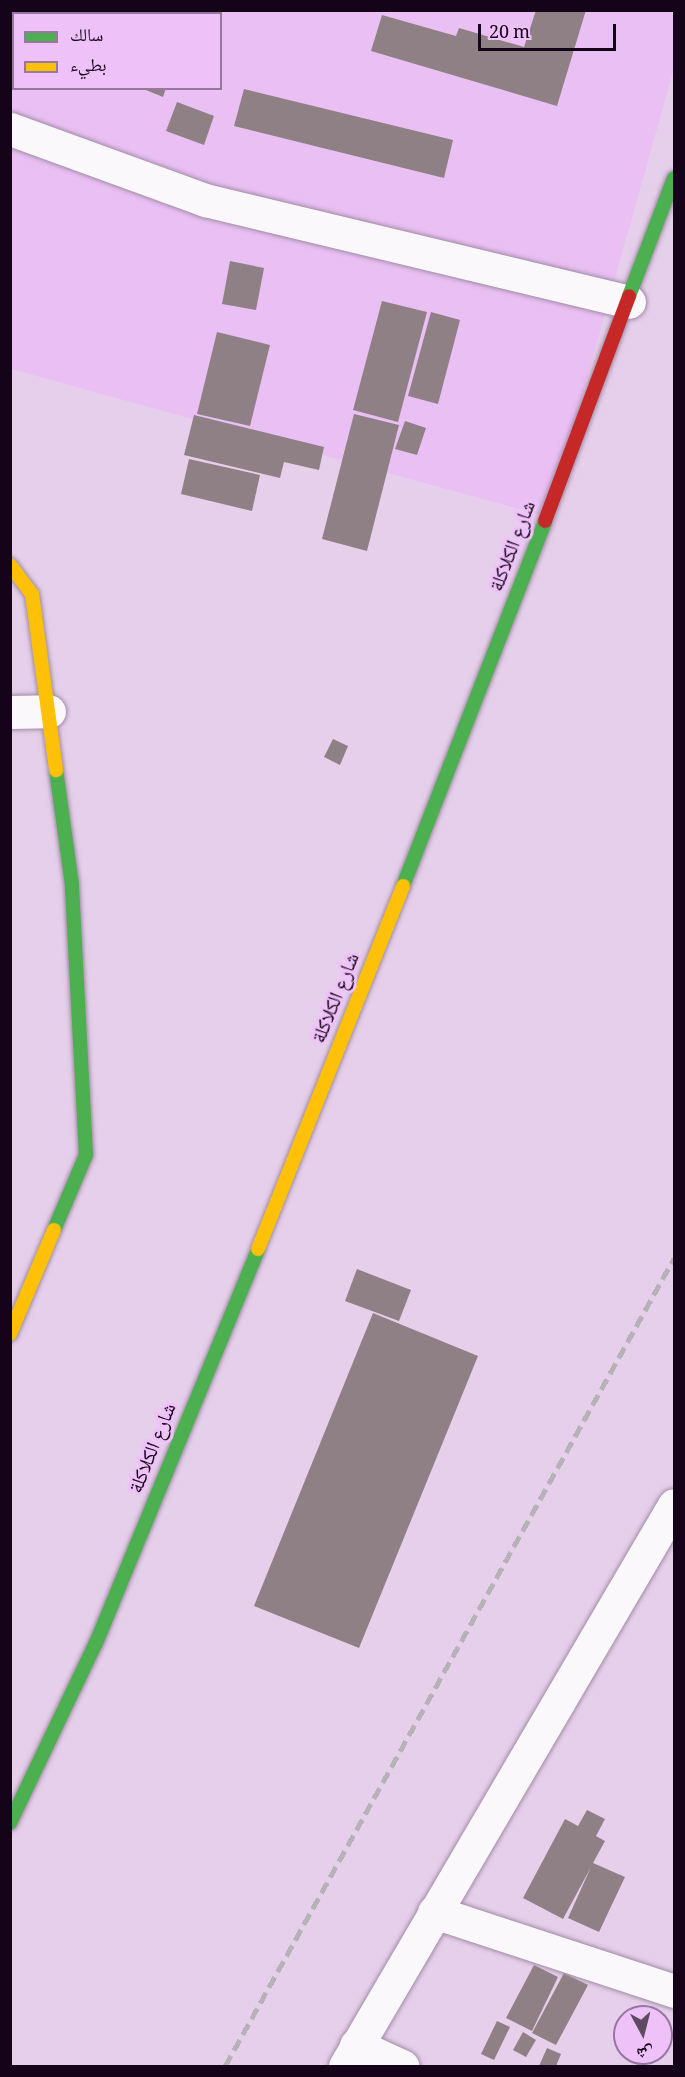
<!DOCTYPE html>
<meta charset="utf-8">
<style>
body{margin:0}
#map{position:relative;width:685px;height:2077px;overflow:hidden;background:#e6cfeb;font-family:Georgia,"Noto Naskh Arabic",serif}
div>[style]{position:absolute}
.built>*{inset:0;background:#eabff4}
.building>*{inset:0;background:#8f8086}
.roads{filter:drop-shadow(0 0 2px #a08ca5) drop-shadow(0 0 2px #a08ca5)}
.street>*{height:33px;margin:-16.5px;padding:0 16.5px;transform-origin:16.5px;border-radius:16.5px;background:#fbf8fc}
.fast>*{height:14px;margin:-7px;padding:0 7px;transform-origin:7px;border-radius:7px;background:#4caf50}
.slow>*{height:14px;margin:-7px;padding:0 7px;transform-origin:7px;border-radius:7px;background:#ffc107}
.jam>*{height:14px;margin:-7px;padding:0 7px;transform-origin:7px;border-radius:7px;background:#c62828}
.rail>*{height:4.5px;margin-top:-2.25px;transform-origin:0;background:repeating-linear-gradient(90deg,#b7b1b8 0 12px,transparent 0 18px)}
span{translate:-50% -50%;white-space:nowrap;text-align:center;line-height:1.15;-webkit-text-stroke:6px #eec2f8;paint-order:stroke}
.street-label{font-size:20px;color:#150319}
.frame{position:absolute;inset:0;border:12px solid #150319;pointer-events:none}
.legend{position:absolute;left:12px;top:12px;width:210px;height:78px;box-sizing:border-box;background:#eec2f8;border:2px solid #97769f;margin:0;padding:8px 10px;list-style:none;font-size:18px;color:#150319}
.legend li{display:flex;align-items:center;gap:12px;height:30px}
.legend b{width:30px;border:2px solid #97769f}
.north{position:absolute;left:613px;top:2005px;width:60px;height:60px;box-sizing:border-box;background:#eec2f8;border:2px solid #97769f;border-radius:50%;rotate:173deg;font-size:16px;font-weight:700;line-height:24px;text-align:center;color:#150319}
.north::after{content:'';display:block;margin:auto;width:21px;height:27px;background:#5e4a62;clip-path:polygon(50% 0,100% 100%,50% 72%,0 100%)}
.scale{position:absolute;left:478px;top:24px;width:138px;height:27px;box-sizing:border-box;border:3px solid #150319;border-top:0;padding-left:8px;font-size:18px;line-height:21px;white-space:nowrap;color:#150319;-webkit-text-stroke:4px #eec2f8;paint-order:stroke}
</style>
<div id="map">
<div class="built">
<i style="clip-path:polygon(evenodd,10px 11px,674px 11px,674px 68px,548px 517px,11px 369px,10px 11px,14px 14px,220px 14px,220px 88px,14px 88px,14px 14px)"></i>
</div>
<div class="building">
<i style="clip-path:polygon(10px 10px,53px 10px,14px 14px,14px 39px)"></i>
<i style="clip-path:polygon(86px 10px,115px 10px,123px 13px,85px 14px)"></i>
<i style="clip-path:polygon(148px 10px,205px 10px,212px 13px,147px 14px)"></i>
<i style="clip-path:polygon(536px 10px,586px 10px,557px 106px,371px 51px,382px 15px,456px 36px,459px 28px,524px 47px)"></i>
<i style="clip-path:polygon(141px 88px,166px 88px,163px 97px)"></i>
<i style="clip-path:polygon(244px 89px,453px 140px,444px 178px,234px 126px)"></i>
<i style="clip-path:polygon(177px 102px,214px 116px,204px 145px,166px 131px)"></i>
<i style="clip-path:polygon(230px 261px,264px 268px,256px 310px,222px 304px)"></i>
<i style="clip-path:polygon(382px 301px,427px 312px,398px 422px,353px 410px)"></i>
<i style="clip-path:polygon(431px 312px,460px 320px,438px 404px,408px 396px)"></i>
<i style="clip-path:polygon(217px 332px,270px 345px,250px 426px,197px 414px)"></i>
<i style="clip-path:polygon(354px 414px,399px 425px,367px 551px,322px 539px)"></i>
<i style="clip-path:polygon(194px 415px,324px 447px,319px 470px,284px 462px,280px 478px,184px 455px)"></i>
<i style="clip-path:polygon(405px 421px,426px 428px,417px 455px,395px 449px)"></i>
<i style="clip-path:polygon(189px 459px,260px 475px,252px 511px,181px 494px)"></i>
<i style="clip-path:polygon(333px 739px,348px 746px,340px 765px,324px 757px)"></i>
<i style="clip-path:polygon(357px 1269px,411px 1290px,399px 1321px,345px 1301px)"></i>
<i style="clip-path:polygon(373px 1313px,478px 1356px,359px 1648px,254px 1606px)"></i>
<i style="clip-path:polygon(587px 1810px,605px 1819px,596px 1836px,605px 1841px,593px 1863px,625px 1877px,599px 1932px,568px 1918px,591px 1867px,563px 1919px,523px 1898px,565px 1819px,578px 1826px)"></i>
<i style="clip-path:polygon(534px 1965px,558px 1977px,532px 2031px,506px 2018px)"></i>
<i style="clip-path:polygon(564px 1973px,588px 1985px,556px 2045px,532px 2033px)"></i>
<i style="clip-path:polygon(497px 2021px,510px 2027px,494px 2060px,481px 2054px)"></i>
<i style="clip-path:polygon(523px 2032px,536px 2040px,526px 2057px,513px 2050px)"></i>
<i style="clip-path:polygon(547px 2048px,561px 2054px,556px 2066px,539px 2066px)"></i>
</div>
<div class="roads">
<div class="street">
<i style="left:10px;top:129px;width:208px;rotate:20deg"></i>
<i style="left:205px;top:200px;width:436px;rotate:13.5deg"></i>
<i style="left:10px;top:712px;width:39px;rotate:-1deg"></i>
<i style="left:434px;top:1912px;width:253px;rotate:18.2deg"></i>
<i style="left:356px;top:2045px;width:51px;rotate:24.5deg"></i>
<i style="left:345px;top:2066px;width:650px;rotate:-59.61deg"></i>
</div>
<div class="fast">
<i style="left:629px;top:296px;width:126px;rotate:-69.1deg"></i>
<i style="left:403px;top:886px;width:392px;rotate:-68.7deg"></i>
<i style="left:54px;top:1230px;width:82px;rotate:-66.9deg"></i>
<i style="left:86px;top:1155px;width:270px;rotate:-93deg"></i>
<i style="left:72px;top:885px;width:116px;rotate:-97.9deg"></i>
<i style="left:10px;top:1823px;width:199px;rotate:-64.5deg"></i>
<i style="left:96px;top:1643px;width:426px;rotate:-67.6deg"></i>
</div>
<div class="slow">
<i style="left:10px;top:565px;width:36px;rotate:53deg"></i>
<i style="left:32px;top:594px;width:178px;rotate:82.2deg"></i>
<i style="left:258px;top:1249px;width:391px;rotate:-68.2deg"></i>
<i style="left:10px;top:1334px;width:113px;rotate:-67.1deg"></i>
</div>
<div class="jam">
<i style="left:545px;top:521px;width:240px;rotate:-69.5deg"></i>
</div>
</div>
<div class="rail">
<i style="left:225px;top:2066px;width:924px;rotate:-60.94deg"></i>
</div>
<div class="street-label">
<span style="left:515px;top:547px;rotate:-69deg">شارع الكلاكلة</span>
<span style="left:338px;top:999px;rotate:-68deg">شارع الكلاكلة</span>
<span style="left:155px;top:1449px;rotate:-68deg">شارع الكلاكلة</span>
</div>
<div class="frame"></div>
<ul class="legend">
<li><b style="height:8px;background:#4caf50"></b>سالك</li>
<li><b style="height:8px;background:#ffc107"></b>بطيء</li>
</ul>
<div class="north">ش</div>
<div class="scale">20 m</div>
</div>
